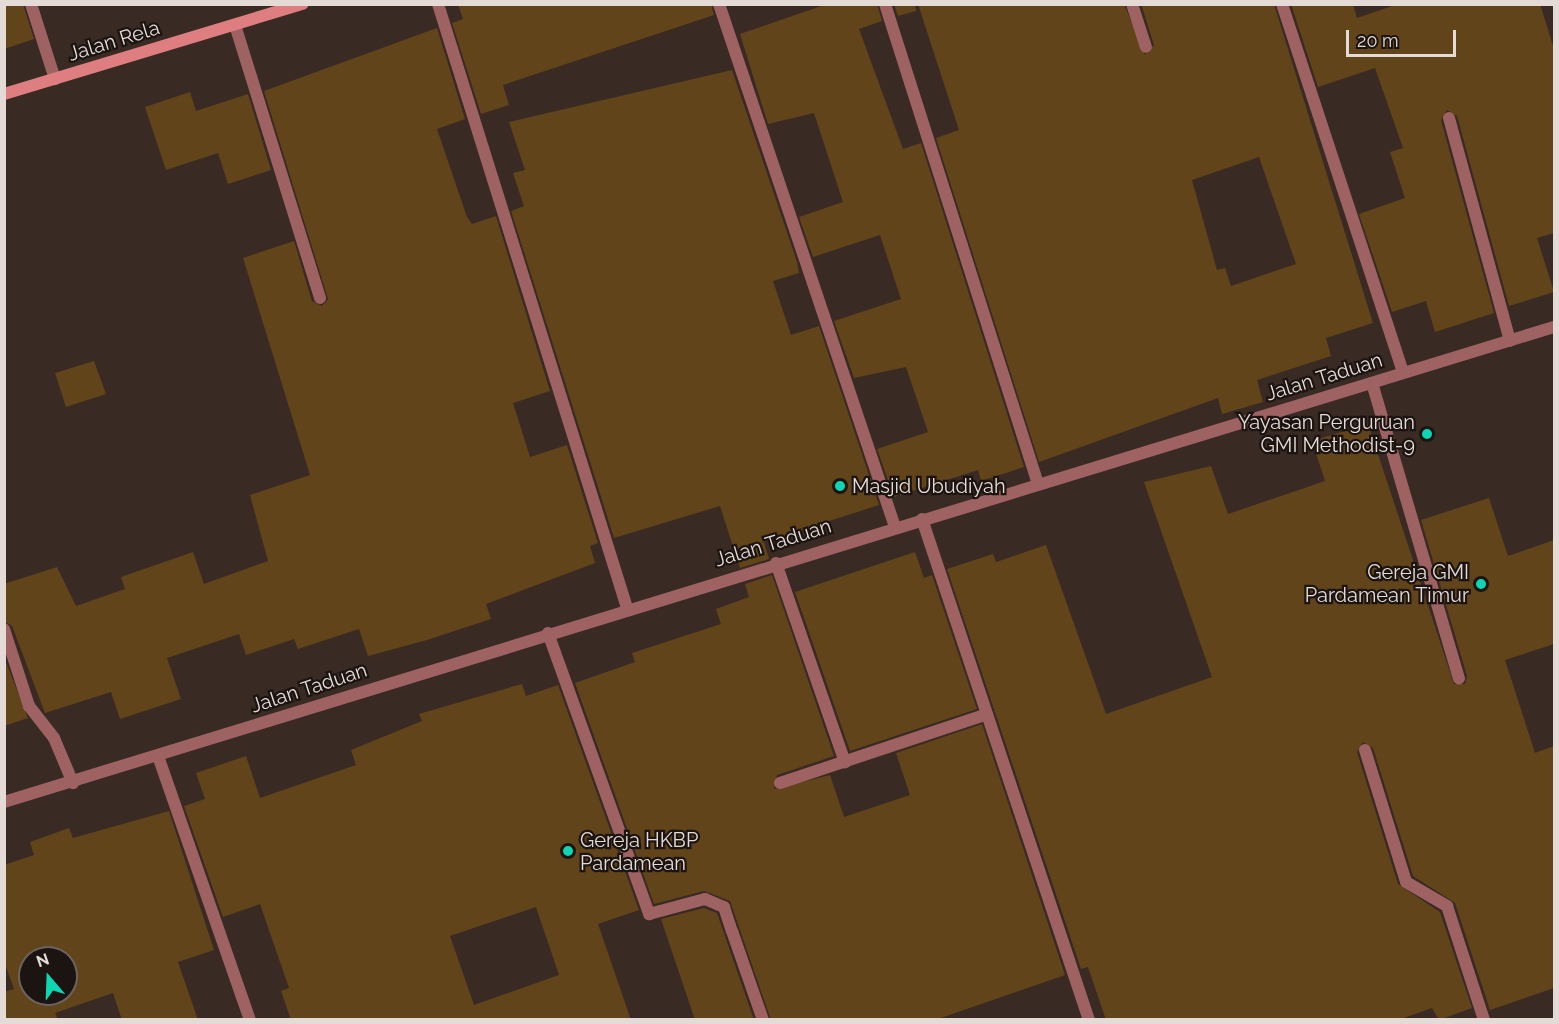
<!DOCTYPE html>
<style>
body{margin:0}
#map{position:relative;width:1559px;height:1024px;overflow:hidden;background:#392a23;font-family:Raleway,sans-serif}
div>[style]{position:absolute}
.building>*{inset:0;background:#62441b}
.lane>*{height:12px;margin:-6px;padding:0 6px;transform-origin:6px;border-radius:6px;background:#9f6263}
.street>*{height:12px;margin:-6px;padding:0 6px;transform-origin:6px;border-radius:6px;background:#9f6263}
.secondary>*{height:12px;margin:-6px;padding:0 6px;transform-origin:6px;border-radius:6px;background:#df7e80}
.dots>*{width:16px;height:16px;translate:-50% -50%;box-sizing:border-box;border:3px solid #1b1411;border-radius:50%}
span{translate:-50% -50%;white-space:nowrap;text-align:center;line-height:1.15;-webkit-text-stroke:4.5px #1b1411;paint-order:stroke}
.street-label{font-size:20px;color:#e4dad6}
.poi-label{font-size:20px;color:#e4dad6}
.right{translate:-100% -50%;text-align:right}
.left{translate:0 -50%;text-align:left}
.frame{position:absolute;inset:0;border:6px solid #e4dad6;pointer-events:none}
.north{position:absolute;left:18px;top:946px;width:60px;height:60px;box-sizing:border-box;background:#1b1411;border:2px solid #6b6360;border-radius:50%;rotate:341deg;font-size:16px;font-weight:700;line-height:24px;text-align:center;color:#e4dad6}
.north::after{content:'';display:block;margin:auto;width:21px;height:27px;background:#0ed5b4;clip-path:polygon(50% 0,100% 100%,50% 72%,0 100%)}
.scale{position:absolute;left:1346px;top:30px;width:110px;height:27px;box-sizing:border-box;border:3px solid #e4dad6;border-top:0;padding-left:8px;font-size:18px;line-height:21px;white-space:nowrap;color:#e4dad6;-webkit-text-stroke:4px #1b1411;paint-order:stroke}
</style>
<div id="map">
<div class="building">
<i style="clip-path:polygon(4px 4px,23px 4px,34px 39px,4px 49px)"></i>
<i style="clip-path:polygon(458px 4px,711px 4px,714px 15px,503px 85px,509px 105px,481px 114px,452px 23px,463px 19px)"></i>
<i style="clip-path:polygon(827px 4px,877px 4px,882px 21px,859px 29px,903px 149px,921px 143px,1024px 467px,981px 481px,978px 470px,894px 497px,877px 449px,928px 432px,906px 367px,854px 378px,834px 321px,901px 299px,880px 235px,813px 257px,799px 217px,843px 202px,814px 113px,768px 124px,740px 34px)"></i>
<i style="clip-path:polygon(894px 4px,915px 4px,916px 11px,898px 16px)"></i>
<i style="clip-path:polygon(evenodd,918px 4px,1124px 4px,1145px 55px,1154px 45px,1141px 4px,1274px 4px,1373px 323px,1326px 338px,1331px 356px,1257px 380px,1263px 402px,1222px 414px,1218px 398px,1039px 462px,936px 138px,959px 130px,918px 4px,1259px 157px,1296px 264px,1231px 286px,1225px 268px,1217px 270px,1192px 180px,1259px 157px)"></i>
<i style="clip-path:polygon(1291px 4px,1353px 4px,1357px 18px,1398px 4px,1540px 4px,1554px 49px,1554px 233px,1537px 238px,1554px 292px,1509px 306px,1457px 116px,1447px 110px,1441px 120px,1494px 313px,1435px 332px,1426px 301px,1392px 312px,1359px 214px,1405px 198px,1390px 152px,1403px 148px,1375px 68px,1318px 87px)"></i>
<i style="clip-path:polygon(437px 28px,465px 119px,437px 129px,467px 217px,472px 224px,496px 216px,550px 391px,513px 403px,530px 457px,567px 445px,598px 543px,590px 546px,595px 563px,486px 604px,491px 619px,427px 640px,368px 656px,359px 629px,298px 649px,294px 639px,246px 655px,239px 634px,167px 658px,181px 699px,120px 719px,111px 692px,45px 713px,12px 626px,4px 621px,4px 584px,57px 567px,76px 606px,125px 589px,121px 577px,193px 552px,204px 584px,268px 561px,250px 495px,310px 475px,243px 258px,294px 241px,312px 301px,322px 306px,328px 299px,264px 91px)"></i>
<i style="clip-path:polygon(732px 70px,797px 262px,799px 273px,773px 281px,791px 335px,819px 326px,879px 505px,764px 542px,769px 559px,740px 568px,720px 506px,614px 538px,511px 211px,524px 206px,513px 173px,525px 170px,509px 122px)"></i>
<i style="clip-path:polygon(190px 92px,196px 111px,248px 94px,271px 170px,228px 184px,218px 153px,166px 170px,145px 107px)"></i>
<i style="clip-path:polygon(94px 361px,106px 394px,66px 407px,55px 373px)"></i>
<i style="clip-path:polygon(1368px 424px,1454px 684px,1465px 684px,1467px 676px,1421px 520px,1489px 498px,1508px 556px,1554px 540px,1554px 644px,1505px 660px,1535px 753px,1554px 746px,1554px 988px,1490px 1010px,1455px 903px,1413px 876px,1373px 748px,1363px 742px,1357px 752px,1398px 884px,1440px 912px,1472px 1008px,1439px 1020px,1432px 1008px,1398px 1020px,1106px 1020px,1088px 967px,1081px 969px,947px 569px,993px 554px,996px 562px,1046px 545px,1106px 714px,1212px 677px,1144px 482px,1211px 466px,1228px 514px,1325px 481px,1312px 441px)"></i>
<i style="clip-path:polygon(915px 552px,924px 578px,932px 575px,977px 709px,850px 751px,795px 592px)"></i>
<i style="clip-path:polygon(772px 575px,834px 756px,777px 775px,774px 789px,830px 775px,844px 817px,910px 795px,896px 753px,982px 724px,1065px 975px,935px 1020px,771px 1020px,730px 901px,704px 891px,654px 904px,575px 683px,635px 662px,632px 653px,721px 624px,716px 609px,749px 597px,745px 584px)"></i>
<i style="clip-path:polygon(4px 657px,28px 718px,4px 726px)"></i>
<i style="clip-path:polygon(evenodd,522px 684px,526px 696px,558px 685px,639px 910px,598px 924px,631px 1020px,291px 1020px,281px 991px,289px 988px,260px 904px,223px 917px,184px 806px,205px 799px,196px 773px,246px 756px,260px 798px,356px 765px,351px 750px,422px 721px,419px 714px,522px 684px,536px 907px,559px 975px,474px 1005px,450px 936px,536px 907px)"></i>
<i style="clip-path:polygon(evenodd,169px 811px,214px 950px,178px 962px,198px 1020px,122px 1020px,113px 993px,55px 1013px,58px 1020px,4px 1020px,4px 992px,14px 989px,4px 961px,4px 865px,34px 855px,30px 842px,69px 828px,73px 838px,169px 811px,30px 958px,66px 958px,66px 994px,30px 994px,30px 958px)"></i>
<i style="clip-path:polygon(704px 908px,717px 913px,754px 1020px,695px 1020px,661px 919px)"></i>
</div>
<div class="lane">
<i style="left:732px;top:931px;width:94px;rotate:70.8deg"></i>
</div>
<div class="street">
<i style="left:31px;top:4px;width:79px;rotate:72.3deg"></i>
<i style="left:438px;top:4px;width:633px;rotate:72.62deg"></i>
<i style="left:719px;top:4px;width:552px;rotate:71.4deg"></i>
<i style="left:885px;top:4px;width:504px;rotate:72.32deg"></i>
<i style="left:1132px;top:4px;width:45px;rotate:72deg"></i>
<i style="left:1282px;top:4px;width:388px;rotate:71.8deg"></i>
<i style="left:235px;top:25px;width:286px;rotate:72.7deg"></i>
<i style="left:1449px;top:118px;width:231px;rotate:74.7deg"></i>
<i style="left:1372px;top:383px;width:308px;rotate:73.6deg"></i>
<i style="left:922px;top:519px;width:528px;rotate:71.57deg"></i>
<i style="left:776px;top:563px;width:211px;rotate:70.9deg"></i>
<i style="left:4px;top:629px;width:81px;rotate:72deg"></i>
<i style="left:29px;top:706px;width:41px;rotate:52deg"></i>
<i style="left:54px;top:738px;width:49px;rotate:67.1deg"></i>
<i style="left:548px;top:633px;width:299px;rotate:70.2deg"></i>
<i style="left:649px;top:914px;width:58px;rotate:-15deg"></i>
<i style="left:705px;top:899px;width:21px;rotate:23deg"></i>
<i style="left:724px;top:907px;width:25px;rotate:72deg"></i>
<i style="left:1365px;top:750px;width:138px;rotate:72.7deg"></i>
<i style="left:1406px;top:882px;width:48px;rotate:30.3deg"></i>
<i style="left:1447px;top:906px;width:120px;rotate:72deg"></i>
<i style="left:158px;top:756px;width:280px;rotate:70.8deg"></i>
<i style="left:780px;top:783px;width:218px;rotate:-18.4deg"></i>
<i style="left:4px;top:802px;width:1621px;rotate:-17.04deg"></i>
</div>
<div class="secondary">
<i style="left:4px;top:94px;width:312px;rotate:-16.8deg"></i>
</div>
<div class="dots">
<i style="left:1427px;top:434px;background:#0ed5b4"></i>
<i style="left:840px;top:486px;background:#0ed5b4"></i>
<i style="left:1481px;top:584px;background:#0ed5b4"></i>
<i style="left:568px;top:851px;background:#0ed5b4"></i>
</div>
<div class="street-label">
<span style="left:114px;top:41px;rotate:-17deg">Jalan Rela</span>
<span style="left:1324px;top:377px;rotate:-17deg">Jalan Taduan</span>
<span style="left:773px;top:543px;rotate:-17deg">Jalan Taduan</span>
<span style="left:309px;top:688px;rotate:-18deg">Jalan Taduan</span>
</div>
<div class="poi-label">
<span class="right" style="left:1415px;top:434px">Yayasan Perguruan<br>GMI Methodist-9</span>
<span class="left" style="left:852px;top:486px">Masjid Ubudiyah</span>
<span class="right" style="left:1469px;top:584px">Gereja GMI<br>Pardamean Timur</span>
<span class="left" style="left:580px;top:852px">Gereja HKBP<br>Pardamean</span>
</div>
<div class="frame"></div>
<div class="north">N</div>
<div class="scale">20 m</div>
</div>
